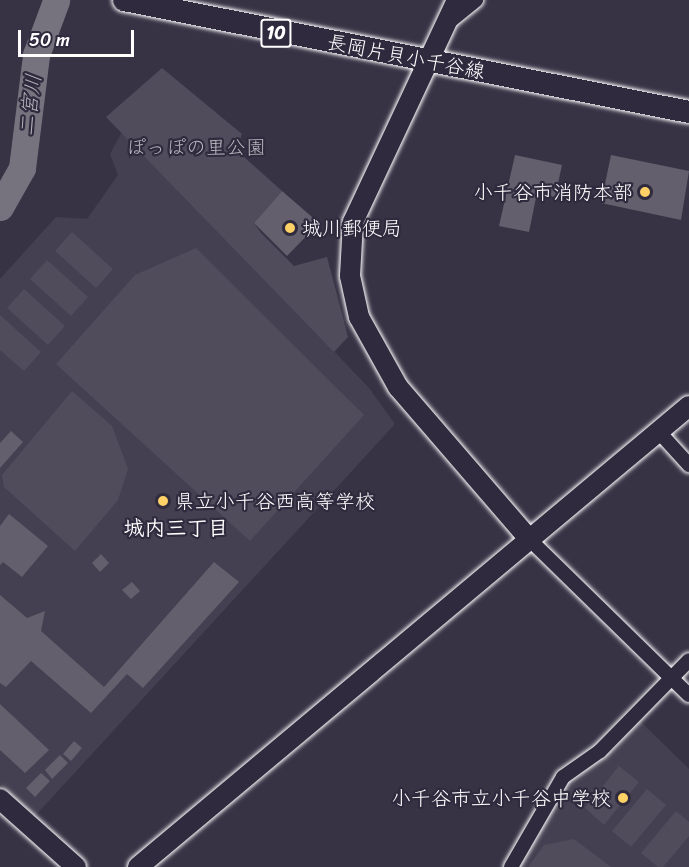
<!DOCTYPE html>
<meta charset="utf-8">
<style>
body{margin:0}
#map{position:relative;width:689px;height:867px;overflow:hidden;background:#373345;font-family:Sriracha,"Klee One",sans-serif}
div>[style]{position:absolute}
.built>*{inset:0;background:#444051}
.green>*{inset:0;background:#514c5c}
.river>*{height:27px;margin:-13.5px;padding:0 13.5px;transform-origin:13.5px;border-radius:13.5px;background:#76737f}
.building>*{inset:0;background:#635f6d}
.roads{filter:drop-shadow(0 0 2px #fff) drop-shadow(0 0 2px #fff)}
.street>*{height:14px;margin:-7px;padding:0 7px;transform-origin:7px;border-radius:7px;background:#2f2a3d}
.secondary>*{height:20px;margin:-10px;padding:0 10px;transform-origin:10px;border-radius:10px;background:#2f2a3d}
.primary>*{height:22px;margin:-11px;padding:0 11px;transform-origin:11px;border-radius:11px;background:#2f2a3d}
.dots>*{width:16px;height:16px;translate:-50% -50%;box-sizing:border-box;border:3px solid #2f2a3d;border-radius:50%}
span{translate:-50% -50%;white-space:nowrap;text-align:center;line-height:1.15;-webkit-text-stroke:4.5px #2f2a3d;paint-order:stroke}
.shield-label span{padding:2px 4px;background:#2f2a3d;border:2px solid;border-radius:4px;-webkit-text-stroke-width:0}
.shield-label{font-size:18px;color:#fff;font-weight:700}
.street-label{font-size:20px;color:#fff}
.park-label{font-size:20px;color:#b9b7be}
.poi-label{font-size:20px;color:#fff}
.right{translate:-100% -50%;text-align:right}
.left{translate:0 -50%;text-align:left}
.water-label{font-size:21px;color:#b4b2b9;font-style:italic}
.neighbourhood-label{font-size:21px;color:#fff;font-weight:700}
.scale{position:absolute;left:18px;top:30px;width:116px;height:27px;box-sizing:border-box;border:3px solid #fff;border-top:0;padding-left:8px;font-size:18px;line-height:21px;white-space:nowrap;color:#fff;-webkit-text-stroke:4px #2f2a3d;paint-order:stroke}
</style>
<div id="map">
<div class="built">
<i style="clip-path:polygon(123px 130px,369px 388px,395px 424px,35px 816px,0 784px,0 279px,56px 217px,87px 219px,118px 175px,110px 154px)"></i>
<i style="clip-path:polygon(639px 720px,689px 769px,689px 867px,517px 867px,565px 783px,616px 748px)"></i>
</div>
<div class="green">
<i style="clip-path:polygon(162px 68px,242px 134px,236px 150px,282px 191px,254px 223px,261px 233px,294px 266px,327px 257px,348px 337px,334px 352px,106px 117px)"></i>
<i style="clip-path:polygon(72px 232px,113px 269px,96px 288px,55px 251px)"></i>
<i style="clip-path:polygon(196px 248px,364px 415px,250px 541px,56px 364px,135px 275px)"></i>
<i style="clip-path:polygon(47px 260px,88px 297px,71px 316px,30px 279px)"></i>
<i style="clip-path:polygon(24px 289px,65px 326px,48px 345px,7px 308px)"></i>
<i style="clip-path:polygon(0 315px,41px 352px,24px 371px,0 350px)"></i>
<i style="clip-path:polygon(72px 391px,112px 426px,128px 469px,118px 500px,75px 551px,4px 487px,2px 475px)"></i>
<i style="clip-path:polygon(619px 766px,639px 782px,604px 825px,585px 808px)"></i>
<i style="clip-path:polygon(647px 789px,666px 805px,631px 847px,612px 831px)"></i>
<i style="clip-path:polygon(676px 811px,689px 822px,689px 836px,663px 867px,658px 867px,641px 853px)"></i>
<i style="clip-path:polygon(574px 839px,611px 867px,528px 867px,544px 845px)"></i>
</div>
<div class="river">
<i style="left:0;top:207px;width:45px;rotate:-60.6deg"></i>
<i style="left:22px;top:168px;width:114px;rotate:-82.9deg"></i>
<i style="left:36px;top:55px;width:58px;rotate:-69.7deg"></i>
</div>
<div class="building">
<i style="clip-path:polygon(515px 155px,562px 165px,555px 197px,537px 193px,529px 232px,499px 226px)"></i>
<i style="clip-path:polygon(611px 155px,689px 171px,681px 220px,601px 203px)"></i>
<i style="clip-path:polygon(282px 191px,319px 223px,287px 256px,254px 223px)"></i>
<i style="clip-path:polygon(11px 431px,23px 442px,0 468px,0 443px)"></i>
<i style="clip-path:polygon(9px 514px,48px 546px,22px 577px,3px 562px,0 565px,0 526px)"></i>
<i style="clip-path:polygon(101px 554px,109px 563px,100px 572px,92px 563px)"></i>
<i style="clip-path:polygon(214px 562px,239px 582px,143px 688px,127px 674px,91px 713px,31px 661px,6px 687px,0 683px,0 595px,27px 618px,45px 611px,41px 631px,104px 687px)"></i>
<i style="clip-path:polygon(132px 582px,140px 591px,131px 599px,122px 590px)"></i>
<i style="clip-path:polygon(0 704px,49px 750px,25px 773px,0 750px)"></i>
<i style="clip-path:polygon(74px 741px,82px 748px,71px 761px,63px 754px)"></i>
<i style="clip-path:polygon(60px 755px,68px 763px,52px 779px,45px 770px)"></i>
<i style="clip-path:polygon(41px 773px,50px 781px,35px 797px,26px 788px)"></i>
</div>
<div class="roads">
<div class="street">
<i style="left:449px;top:22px;width:35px;rotate:-39deg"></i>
<i style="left:659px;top:432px;width:45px;rotate:47.7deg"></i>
<i style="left:530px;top:540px;width:222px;rotate:44.3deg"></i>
<i style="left:511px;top:867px;width:104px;rotate:-60deg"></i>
<i style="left:563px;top:777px;width:45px;rotate:-35.1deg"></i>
<i style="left:600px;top:751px;width:127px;rotate:-45.6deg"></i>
</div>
<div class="secondary">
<i style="left:457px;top:0;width:245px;rotate:115.1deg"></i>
<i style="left:353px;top:222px;width:54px;rotate:93.2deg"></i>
<i style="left:350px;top:276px;width:42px;rotate:77.6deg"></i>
<i style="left:359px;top:317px;width:80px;rotate:60.9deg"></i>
<i style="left:398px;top:387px;width:202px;rotate:49.2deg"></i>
<i style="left:0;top:799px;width:102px;rotate:41.8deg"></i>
<i style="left:138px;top:867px;width:718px;rotate:-39.92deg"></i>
</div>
<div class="primary">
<i style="left:124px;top:0;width:576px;rotate:11.21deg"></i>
</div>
</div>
<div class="dots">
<i style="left:645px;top:192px;background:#ffd166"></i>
<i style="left:290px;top:228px;background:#ffd166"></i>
<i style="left:163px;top:501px;background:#ffd166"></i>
<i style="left:623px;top:798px;background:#ffd166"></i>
</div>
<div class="shield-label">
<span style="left:276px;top:33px">10</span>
</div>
<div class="street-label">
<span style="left:406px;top:57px;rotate:11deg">長岡片貝小千谷線</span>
</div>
<div class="park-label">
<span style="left:196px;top:147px">ぽっぽの里公園</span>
</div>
<div class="poi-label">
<span class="right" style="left:633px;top:192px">小千谷市消防本部</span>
<span class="left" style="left:302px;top:228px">城川郵便局</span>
<span class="left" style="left:175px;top:501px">県立小千谷西高等学校</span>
<span class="right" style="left:611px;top:798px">小千谷市立小千谷中学校</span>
</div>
<div class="water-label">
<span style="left:30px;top:105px;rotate:-83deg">二宮川</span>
</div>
<div class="neighbourhood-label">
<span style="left:176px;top:528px">城内三丁目</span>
</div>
<div class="scale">50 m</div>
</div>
